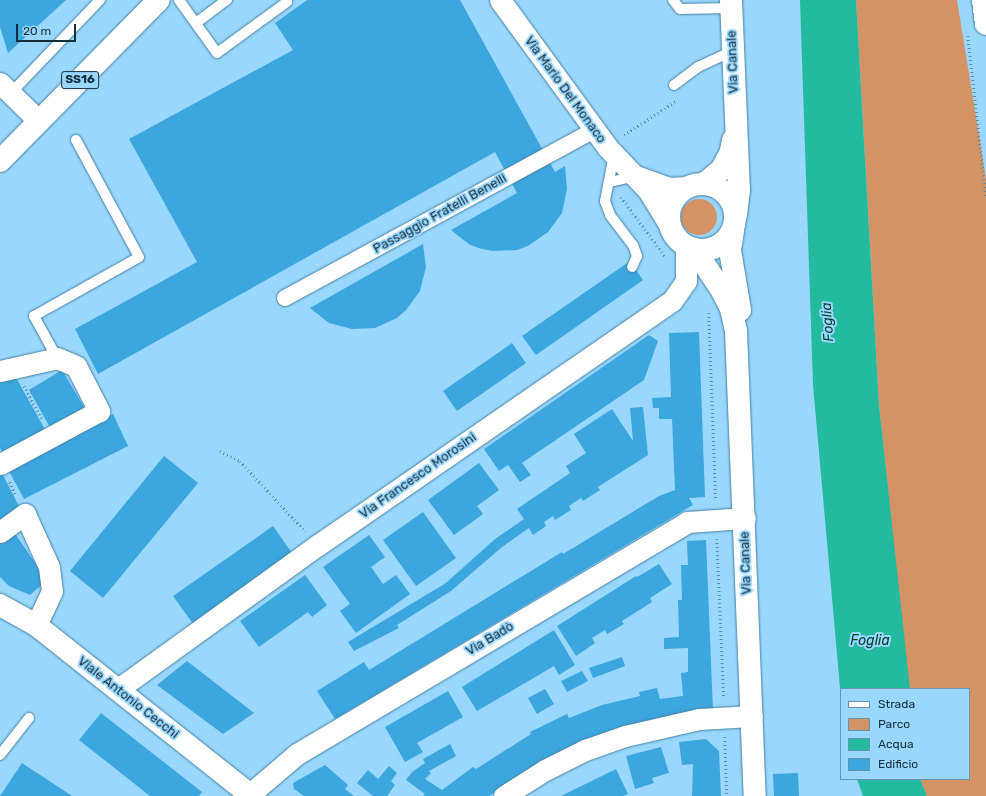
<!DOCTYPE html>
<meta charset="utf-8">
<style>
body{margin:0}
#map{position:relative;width:986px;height:796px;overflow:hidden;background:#9ad7fd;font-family:Rubik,sans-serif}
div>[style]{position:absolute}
.green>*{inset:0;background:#d49364}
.round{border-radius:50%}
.water>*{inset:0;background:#23ba9e}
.building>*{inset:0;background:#3ca6de}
.path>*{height:2.5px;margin-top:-1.25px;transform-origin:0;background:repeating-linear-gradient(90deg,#5e8ba6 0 1px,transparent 0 4px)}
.roads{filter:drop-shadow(0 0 1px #4580a3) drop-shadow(0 0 1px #4580a3)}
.service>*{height:10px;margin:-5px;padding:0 5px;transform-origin:5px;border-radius:5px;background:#fff}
.pedestrian>*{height:16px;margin:-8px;padding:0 8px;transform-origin:8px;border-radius:8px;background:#fff}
.minor>*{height:21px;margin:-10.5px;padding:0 10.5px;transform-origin:10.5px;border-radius:10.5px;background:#fff}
.tertiary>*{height:22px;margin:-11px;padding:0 11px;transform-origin:11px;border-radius:11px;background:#fff}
.tertiary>.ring{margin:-11px;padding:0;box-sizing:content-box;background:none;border:22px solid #fff;border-radius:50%}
.primary>*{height:22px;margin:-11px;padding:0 11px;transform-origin:11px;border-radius:11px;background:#fff}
span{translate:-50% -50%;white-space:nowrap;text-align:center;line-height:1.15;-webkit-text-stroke:4px #9ad7fd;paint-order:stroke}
.shield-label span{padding:1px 3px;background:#9ad7fd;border:1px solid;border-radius:3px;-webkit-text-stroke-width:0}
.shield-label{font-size:12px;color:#142d3b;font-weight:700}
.street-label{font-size:13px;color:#142d3b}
.water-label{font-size:14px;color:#003e33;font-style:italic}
.legend{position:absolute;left:840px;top:688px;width:130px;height:92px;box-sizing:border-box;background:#9ad7fd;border:1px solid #6493af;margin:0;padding:5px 7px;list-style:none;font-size:12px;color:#142d3b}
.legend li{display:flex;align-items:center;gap:8px;height:20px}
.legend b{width:20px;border:1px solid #6493af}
.scale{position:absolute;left:16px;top:24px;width:60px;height:18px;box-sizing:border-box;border:2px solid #142d3b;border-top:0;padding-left:5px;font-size:12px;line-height:14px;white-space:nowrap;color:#142d3b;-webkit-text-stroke:3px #9ad7fd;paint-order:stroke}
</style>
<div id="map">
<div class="green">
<i style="clip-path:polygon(856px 0,957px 0,980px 141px,986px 179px,986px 796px,927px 796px,920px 779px,969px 779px,969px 689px,909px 689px,879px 405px)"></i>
<i class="round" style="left:681px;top:199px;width:36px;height:36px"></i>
</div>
<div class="water">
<i style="clip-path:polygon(800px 0,856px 0,879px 405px,910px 689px,841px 689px,841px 699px,813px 385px)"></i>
<i style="clip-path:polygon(857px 779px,920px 779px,927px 796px,863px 796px)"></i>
</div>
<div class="building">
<i style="clip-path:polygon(0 0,66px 0,8px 53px,0 27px)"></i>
<i style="clip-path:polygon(307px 0,460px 0,555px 172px,565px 166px,567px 189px,562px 213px,548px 232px,528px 246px,517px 250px,493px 251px,482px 249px,470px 245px,451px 230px,517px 193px,495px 152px,98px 374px,75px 329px,197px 262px,129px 139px,293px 50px,275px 23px)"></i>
<i style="clip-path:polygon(423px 244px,426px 267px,420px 291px,406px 310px,397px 318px,375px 328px,352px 329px,329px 323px,310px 308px)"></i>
<i style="clip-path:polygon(630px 261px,643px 280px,536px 355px,522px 336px)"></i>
<i style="clip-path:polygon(699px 332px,705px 497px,689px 498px,693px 505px,335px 719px,317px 691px,364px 662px,369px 670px,562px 552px,563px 554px,659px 496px,675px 490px,672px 419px,659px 419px,659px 408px,653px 408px,652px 398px,671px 397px,669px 333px)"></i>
<i style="clip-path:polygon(649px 335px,658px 341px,644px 380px,522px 463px,531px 475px,520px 482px,508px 465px,499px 471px,484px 449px)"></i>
<i style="clip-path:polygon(512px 343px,526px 363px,457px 411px,443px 391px)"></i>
<i style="clip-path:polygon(62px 370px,87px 412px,52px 431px,29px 390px)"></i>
<i style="clip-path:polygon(14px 374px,47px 433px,5px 457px,0 448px,0 382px)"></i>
<i style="clip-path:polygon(643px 407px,648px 455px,598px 487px,600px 490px,583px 501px,581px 498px,569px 506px,571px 510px,555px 520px,553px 516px,544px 522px,546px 526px,533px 535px,529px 528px,502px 547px,451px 591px,397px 625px,399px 628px,354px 651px,348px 642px,446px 583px,495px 539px,524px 519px,517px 509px,570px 473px,566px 466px,586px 453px,574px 434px,612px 409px,633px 441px,630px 408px)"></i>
<i style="clip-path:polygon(113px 414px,128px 446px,24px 499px,9px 471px)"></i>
<i style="clip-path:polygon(164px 456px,198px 483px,103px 598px,70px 571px)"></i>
<i style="clip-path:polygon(479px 463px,499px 490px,477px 506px,483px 514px,454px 535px,428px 500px)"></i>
<i style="clip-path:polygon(2px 473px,21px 510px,0 522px,0 474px)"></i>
<i style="clip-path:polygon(423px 512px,456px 558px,416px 586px,383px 540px)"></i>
<i style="clip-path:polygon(273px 526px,292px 553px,194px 625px,173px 596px)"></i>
<i style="clip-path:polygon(11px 528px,36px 564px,45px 582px,30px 595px,9px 586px,0 577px,0 536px)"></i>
<i style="clip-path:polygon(369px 535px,385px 557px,371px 567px,383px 584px,396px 575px,410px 594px,356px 633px,340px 611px,350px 604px,323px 567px)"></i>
<i style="clip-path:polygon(706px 540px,713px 711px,515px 778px,489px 796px,423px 796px,425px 794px,406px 780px,412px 772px,425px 763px,423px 759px,450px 744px,456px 756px,429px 771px,431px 773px,425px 779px,442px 790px,473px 767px,476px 769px,531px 734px,530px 732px,567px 714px,569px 718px,602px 705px,640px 696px,639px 692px,657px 688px,660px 699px,683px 696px,681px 673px,688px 672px,688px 648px,664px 649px,664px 638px,679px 637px,678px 600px,682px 600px,681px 565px,688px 565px,687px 541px)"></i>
<i style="clip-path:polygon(659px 564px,672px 584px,650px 598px,652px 602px,622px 621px,624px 624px,607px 634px,605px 630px,592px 638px,595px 643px,576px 656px,557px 626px,636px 576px,637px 577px)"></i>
<i style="clip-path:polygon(305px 575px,327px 605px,312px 617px,308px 612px,259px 647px,240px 621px)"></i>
<i style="clip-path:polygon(554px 630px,575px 665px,559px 675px,554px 666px,477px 711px,462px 687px)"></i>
<i style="clip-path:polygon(622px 657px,625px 666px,593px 678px,589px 668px)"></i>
<i style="clip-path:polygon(187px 661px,254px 713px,223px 734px,157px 685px)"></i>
<i style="clip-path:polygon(582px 671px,588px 681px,567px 692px,561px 681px)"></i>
<i style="clip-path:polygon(545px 689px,554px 704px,537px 714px,528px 698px)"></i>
<i style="clip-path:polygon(448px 691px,463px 717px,417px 743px,423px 752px,405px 762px,385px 727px)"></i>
<i style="clip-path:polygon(101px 713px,202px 792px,199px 796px,150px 796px,79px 740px)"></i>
<i style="clip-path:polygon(706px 739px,719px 751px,721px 796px,692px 796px,693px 764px,682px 765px,679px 742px)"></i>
<i style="clip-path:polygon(661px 747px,669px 773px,652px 778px,654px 783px,635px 789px,626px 756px)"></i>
<i style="clip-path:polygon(22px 763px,72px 796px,0 796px)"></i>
<i style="clip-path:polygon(325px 765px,348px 785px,345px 789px,354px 796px,304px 796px,294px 789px,293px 783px)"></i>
<i style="clip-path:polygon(389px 766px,397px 773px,391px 781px,395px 785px,387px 796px,373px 796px,357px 783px,368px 770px,378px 779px)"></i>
<i style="clip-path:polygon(616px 769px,628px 794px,623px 796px,561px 796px)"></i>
<i style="clip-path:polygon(798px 773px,799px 796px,774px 796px,773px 774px)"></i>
</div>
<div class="path">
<i style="left:968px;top:36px;width:162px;rotate:83.6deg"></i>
<i style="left:624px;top:135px;width:64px;rotate:-33.4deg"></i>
<i style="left:621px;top:197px;width:74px;rotate:53.3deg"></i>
<i style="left:709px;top:313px;width:187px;rotate:87.9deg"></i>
<i style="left:24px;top:386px;width:37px;rotate:61deg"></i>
<i style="left:220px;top:451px;width:22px;rotate:27deg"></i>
<i style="left:240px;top:461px;width:96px;rotate:47.1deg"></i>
<i style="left:10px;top:482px;width:15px;rotate:67deg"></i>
<i style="left:717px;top:539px;width:159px;rotate:87.5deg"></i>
<i style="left:725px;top:737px;width:59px;rotate:88.1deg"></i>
</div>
<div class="roads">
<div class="service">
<i style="left:179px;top:0;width:65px;rotate:54.4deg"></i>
<i style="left:217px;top:53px;width:87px;rotate:-36.1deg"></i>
<i style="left:673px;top:0;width:11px;rotate:52deg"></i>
<i style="left:680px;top:9px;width:51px;rotate:-1.1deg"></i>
<i style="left:196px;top:23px;width:39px;rotate:-37deg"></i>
<i style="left:674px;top:85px;width:30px;rotate:-37deg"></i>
<i style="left:698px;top:67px;width:38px;rotate:-25deg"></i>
<i style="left:11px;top:93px;width:129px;rotate:-46.3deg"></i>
<i style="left:614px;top:155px;width:47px;rotate:101.1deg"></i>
<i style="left:605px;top:201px;width:15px;rotate:70deg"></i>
<i style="left:610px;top:215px;width:38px;rotate:53deg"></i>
<i style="left:633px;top:245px;width:12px;rotate:70deg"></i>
<i style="left:637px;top:256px;width:12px;rotate:114deg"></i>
<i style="left:610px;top:182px;width:26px;rotate:-13deg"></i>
<i style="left:57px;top:358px;width:48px;rotate:-118.7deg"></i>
<i style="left:34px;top:316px;width:120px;rotate:-29.3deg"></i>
<i style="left:139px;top:257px;width:133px;rotate:-118.3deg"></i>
<i style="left:0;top:755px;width:47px;rotate:-51.9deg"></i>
</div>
<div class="pedestrian">
<i style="left:285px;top:298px;width:352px;rotate:-28.5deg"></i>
</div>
<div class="minor">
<i style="left:500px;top:0;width:182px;rotate:53.9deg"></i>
<i style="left:607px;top:147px;width:59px;rotate:46.4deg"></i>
<i style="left:648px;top:190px;width:42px;rotate:58.6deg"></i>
<i style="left:0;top:83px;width:54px;rotate:44.3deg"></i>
<i style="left:636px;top:176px;width:35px;rotate:20deg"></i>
<i style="left:669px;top:188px;width:17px;rotate:-3deg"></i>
<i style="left:0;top:371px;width:58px;rotate:-12.8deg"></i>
<i style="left:57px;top:358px;width:21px;rotate:23deg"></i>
<i style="left:76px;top:366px;width:51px;rotate:62.9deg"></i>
<i style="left:99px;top:411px;width:112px;rotate:151.8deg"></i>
<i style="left:0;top:532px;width:31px;rotate:-36deg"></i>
<i style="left:25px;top:514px;width:58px;rotate:65.6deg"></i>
<i style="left:49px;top:567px;width:24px;rotate:83deg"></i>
<i style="left:52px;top:591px;width:38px;rotate:115deg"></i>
<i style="left:118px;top:689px;width:246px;rotate:-35.8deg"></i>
<i style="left:318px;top:545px;width:430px;rotate:-34.6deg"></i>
<i style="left:672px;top:301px;width:24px;rotate:-55deg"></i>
<i style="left:686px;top:281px;width:35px;rotate:-90deg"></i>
<i style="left:250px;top:794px;width:62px;rotate:-40.4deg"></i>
<i style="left:297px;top:754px;width:454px;rotate:-30.7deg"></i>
<i style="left:687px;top:522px;width:58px;rotate:-3.9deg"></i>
<i style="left:504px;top:796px;width:49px;rotate:-32.4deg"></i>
<i style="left:545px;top:770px;width:45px;rotate:-26.6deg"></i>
<i style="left:585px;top:750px;width:42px;rotate:-19.3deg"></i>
<i style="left:625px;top:736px;width:76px;rotate:-12.9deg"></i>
<i style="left:699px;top:719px;width:53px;rotate:-3.2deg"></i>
</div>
<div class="tertiary">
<i style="left:731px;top:0;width:190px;rotate:87.6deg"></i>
<i style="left:739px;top:190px;width:26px;rotate:97deg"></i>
<i style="left:983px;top:0;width:24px;rotate:83deg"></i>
<i style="left:705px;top:183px;width:22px;rotate:-39deg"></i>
<i style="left:722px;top:169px;width:20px;rotate:-63deg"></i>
<i style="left:731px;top:151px;width:11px;rotate:-80deg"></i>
<i class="ring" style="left:669px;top:184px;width:44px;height:44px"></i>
<i style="left:733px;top:231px;width:19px;rotate:99deg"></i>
<i style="left:730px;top:250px;width:61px;rotate:80.5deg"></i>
<i style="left:694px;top:249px;width:48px;rotate:56deg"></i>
<i style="left:721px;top:289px;width:22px;rotate:63deg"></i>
<i style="left:731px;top:309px;width:23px;rotate:77deg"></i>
<i style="left:736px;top:331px;width:465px;rotate:87.7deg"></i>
<i style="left:0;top:605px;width:41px;rotate:29.1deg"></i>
<i style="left:36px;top:625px;width:275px;rotate:38.4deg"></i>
</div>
<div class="primary">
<i style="left:0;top:161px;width:226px;rotate:-45.4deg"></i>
</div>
</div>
<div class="shield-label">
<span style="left:80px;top:80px">SS16</span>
</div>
<div class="street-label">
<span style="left:733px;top:62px;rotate:-92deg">Via Canale</span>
<span style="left:565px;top:90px;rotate:54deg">Via Mario Del Monaco</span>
<span style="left:440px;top:214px;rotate:-29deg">Passaggio Fratelli Benelli</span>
<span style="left:418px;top:476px;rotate:-35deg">Via Francesco Morosini</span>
<span style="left:746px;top:563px;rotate:-92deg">Via Canale</span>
<span style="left:490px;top:639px;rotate:-31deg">Via Badò</span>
<span style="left:128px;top:698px;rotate:38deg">Viale Antonio Cecchi</span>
</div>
<div class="water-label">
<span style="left:828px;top:322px;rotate:-94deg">Foglia</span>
<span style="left:870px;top:641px">Foglia</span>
</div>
<ul class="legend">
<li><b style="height:5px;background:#fff"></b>Strada</li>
<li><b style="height:11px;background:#d49364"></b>Parco</li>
<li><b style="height:11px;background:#23ba9e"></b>Acqua</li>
<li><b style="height:11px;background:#3ca6de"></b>Edificio</li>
</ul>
<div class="scale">20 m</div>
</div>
